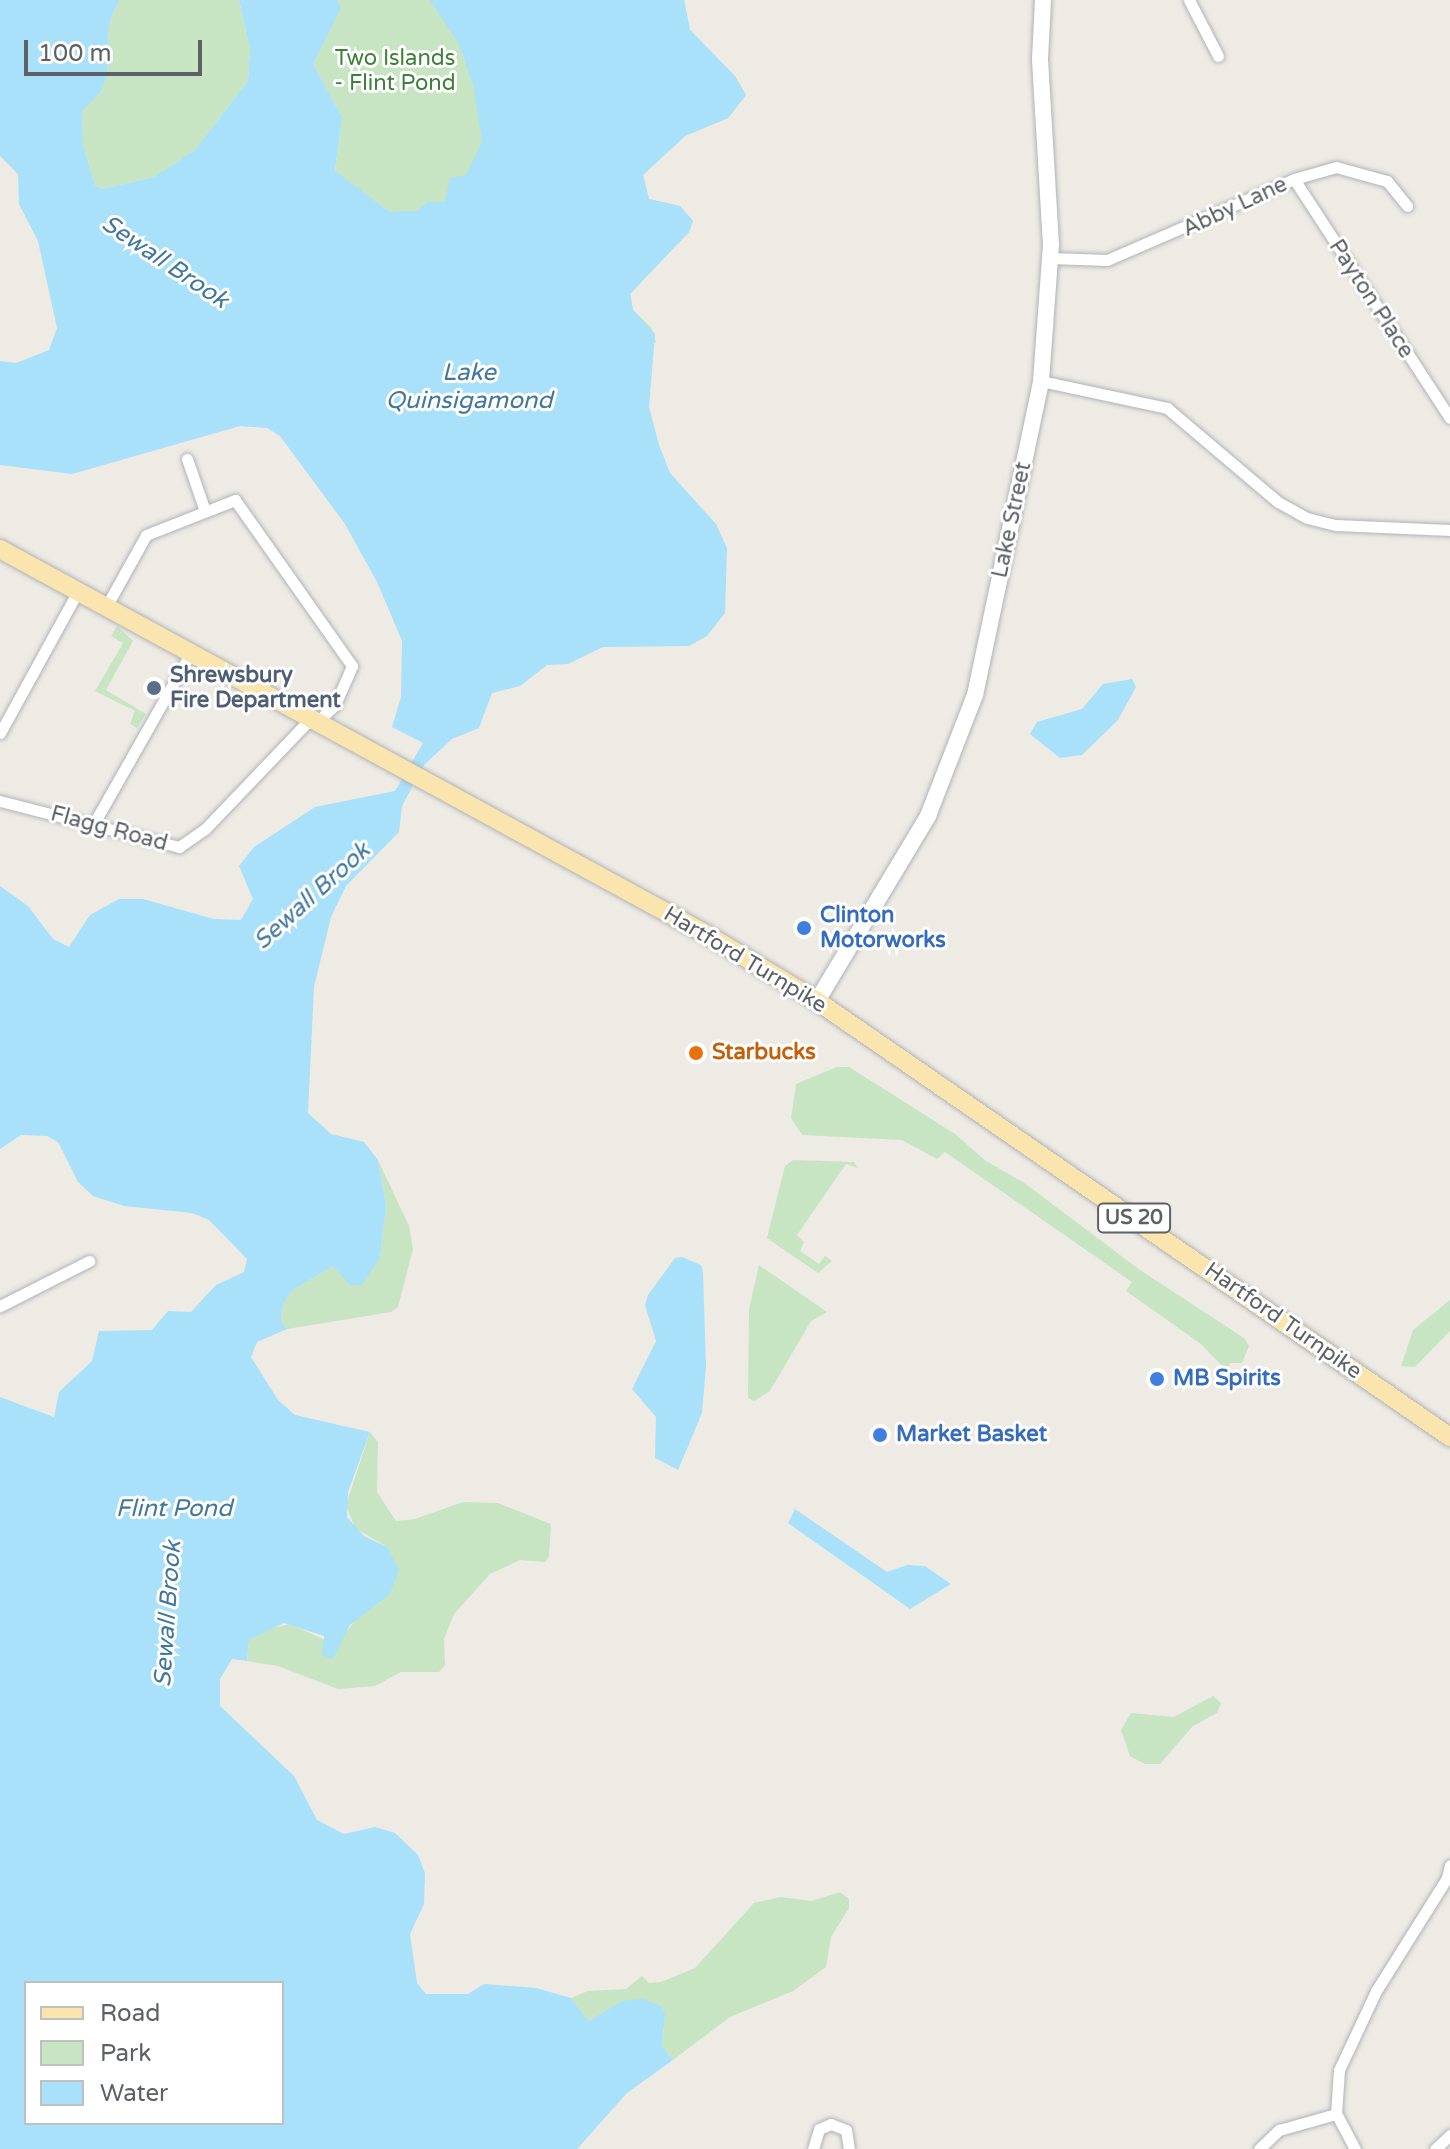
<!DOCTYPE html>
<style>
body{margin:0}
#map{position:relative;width:1450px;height:2149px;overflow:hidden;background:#eeebe5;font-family:"Varela Round",sans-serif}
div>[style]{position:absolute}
.green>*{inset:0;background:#c7e4c3}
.water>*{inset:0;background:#a9e0fa}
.roads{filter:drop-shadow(0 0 2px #b0b3b7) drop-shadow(0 0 2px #b0b3b7)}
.minor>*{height:11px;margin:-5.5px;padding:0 5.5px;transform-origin:5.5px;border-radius:5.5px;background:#fff}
.secondary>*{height:16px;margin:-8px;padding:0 8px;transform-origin:8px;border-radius:8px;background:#fff}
.primary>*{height:18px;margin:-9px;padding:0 9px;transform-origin:9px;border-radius:9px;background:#fae5ae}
.dots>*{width:22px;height:22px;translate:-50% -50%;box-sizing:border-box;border:4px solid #fff;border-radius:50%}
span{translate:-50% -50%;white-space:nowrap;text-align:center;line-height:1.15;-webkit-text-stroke:6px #fff;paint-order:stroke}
.shield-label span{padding:2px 6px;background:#fff;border:2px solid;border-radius:6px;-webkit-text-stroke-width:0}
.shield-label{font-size:20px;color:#5d6165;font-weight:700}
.park-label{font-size:22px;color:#3e8039}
.street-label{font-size:22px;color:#5d6165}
.service-label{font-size:22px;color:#4e5e75;font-weight:700}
.left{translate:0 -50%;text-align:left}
.shop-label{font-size:22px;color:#366cbe;font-weight:700}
.food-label{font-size:22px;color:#c56008;font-weight:700}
.water-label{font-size:24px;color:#41779b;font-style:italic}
.legend{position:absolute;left:24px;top:1981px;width:260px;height:144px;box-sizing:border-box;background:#fff;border:2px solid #bec0c1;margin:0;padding:10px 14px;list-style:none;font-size:24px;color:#5d6165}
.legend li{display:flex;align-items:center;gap:16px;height:40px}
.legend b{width:40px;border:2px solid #bec0c1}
.scale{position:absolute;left:24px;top:40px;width:178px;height:36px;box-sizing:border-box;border:4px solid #5d6165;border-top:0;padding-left:10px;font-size:24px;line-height:28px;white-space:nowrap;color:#5d6165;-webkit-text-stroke:6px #fff;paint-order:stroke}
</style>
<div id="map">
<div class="green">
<i style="clip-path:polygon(119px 0,239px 0,250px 49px,248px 81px,195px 150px,154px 177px,102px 189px,95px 185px,83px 145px,82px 110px,100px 93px,107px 77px,109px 24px)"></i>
<i style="clip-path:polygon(337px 0,684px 0,690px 30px,735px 76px,746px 95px,728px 118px,685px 136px,643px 175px,649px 199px,680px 206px,693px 221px,689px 232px,630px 294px,633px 310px,651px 327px,656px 343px,390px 212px,335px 172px,342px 117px,313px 64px,340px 8px)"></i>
<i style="clip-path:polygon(117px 626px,133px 641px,106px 690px,146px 714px,137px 728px,130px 724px,135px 711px,95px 691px,123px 643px,111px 636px)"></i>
<i style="clip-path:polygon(837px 1067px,849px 1067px,955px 1134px,986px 1161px,1023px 1182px,1140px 1270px,1244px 1338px,1249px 1346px,1242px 1363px,1230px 1363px,1228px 1368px,1220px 1364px,1201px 1344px,1126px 1291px,1132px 1282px,945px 1152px,937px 1159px,902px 1140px,802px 1135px,791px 1118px,796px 1084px)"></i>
<i style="clip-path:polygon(378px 1160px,409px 1226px,413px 1249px,398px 1307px,391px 1312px,287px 1329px,281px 1321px,282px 1307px,291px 1291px,333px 1266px,347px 1277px,369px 1272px,380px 1258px,386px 1205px)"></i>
<i style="clip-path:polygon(793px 1160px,854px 1162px,858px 1168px,846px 1164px,797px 1235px,804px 1242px,800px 1251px,819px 1264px,825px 1256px,832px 1261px,818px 1273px,767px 1238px,785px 1166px)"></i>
<i style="clip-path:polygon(759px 1265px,827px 1312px,811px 1321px,770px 1391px,754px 1401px,748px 1398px,749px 1309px)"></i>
<i style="clip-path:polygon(1450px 1300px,1450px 1331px,1415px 1367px,1401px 1366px,1413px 1330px)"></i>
<i style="clip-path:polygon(370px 1432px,378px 1442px,377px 1492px,396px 1521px,415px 1519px,463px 1502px,498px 1503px,551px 1524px,549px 1556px,545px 1562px,520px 1560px,490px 1574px,454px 1614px,444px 1639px,445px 1665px,439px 1672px,401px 1672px,375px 1686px,338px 1689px,278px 1666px,247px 1661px,249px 1640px,272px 1628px,290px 1624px,327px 1641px,343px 1636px,359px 1616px,380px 1602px,387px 1547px,355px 1528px,346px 1505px)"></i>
<i style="clip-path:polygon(1213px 1696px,1221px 1703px,1217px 1713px,1193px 1726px,1160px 1764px,1145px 1764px,1130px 1756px,1121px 1730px,1131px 1713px,1174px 1717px)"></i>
<i style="clip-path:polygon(840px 1892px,849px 1899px,849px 1908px,831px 1937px,826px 1967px,793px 1991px,730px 2017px,673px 2060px,662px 2046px,665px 2014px,622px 2001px,588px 2021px,571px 1998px,588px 1991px,626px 1989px,642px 1976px,649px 1983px,661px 1982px,695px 1968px,754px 1903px,780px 1897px,812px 1901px)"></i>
</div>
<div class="water">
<i style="clip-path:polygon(evenodd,0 0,119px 0,109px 24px,107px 77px,100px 93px,82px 111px,83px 145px,95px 185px,102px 189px,154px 177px,195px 150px,248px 81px,250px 49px,239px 0,337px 0,341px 8px,313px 64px,342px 117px,335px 171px,390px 212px,417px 211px,427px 202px,445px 202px,450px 178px,466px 175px,482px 142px,474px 88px,459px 44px,430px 0,684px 0,690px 30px,735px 76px,746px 95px,728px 118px,685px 136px,643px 175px,649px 199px,680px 206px,693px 221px,689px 232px,630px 294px,633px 310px,655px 334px,649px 407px,659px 445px,670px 473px,716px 524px,727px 548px,725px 613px,707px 636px,689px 646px,603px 647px,568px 664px,547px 665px,520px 686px,492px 693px,479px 728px,452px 739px,424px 765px,402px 806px,399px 832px,346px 886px,331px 917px,314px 987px,308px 1113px,331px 1134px,364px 1142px,378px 1160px,386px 1205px,380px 1258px,362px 1285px,350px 1285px,333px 1266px,291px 1291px,282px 1307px,281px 1321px,287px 1329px,257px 1342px,251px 1357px,278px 1400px,295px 1415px,370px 1432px,348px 1492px,347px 1517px,364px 1536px,387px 1547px,399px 1570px,390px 1594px,350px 1625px,333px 1659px,322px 1655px,324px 1636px,284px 1623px,249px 1640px,247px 1661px,232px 1659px,220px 1679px,220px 1706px,294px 1776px,317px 1820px,344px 1834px,375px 1827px,395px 1833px,418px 1855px,425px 1873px,424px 1904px,410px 1934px,417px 1983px,426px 1994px,468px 1994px,484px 1984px,536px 1988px,571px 1998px,588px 2021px,622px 2001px,643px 1999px,661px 2006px,665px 2014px,662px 2046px,673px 2060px,627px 2093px,577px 2149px,0 2149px,0 1397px,54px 1417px,59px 1392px,92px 1361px,99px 1331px,152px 1330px,168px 1311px,191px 1312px,216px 1285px,244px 1272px,247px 1259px,209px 1220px,192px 1213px,124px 1206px,93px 1196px,78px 1182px,58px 1142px,47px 1136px,21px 1135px,0 1149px,0 886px,28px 906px,53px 939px,69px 947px,90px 915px,119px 899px,143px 899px,214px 919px,241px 920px,253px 899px,239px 866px,254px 847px,315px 807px,395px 791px,423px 743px,392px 727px,401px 697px,402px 641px,378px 584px,345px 524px,280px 436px,267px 428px,240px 426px,72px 474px,0 465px,0 361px,16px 363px,49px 350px,57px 328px,38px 241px,19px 204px,18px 174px,0 156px,0 0,26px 1983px,282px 1983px,282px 2123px,26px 2123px,26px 1983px)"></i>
<i style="clip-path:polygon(1132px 679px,1136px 687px,1118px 720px,1082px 755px,1060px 758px,1030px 734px,1037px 722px,1082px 709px,1103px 684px)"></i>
<i style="clip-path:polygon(682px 1257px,701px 1265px,703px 1272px,706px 1367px,702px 1413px,678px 1470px,655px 1458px,656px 1417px,632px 1389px,656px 1341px,645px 1305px,648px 1295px,675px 1258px)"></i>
<i style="clip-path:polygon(795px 1509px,887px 1572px,907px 1565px,925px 1566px,951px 1584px,910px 1609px,788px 1523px)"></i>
</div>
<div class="roads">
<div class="minor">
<i style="left:1189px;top:0;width:63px;rotate:62.6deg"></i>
<i style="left:1294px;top:179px;width:285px;rotate:56.9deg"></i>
<i style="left:1050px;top:258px;width:57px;rotate:2deg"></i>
<i style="left:1107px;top:260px;width:204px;rotate:-23.4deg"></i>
<i style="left:1294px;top:179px;width:44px;rotate:-15.9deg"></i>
<i style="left:1336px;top:167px;width:53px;rotate:15.4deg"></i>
<i style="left:1387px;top:181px;width:32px;rotate:51deg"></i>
<i style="left:1041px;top:381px;width:129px;rotate:12.1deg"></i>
<i style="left:1167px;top:408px;width:145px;rotate:40.3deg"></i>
<i style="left:1278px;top:502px;width:33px;rotate:29deg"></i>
<i style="left:1307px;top:518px;width:30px;rotate:14deg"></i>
<i style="left:1336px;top:525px;width:114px;rotate:2.5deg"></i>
<i style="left:187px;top:459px;width:55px;rotate:70.9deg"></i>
<i style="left:106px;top:607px;width:82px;rotate:-60.9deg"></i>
<i style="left:146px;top:535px;width:96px;rotate:-21.5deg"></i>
<i style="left:235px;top:500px;width:203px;rotate:54.8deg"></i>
<i style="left:352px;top:666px;width:43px;rotate:113.6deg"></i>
<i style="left:335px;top:705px;width:25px;rotate:137deg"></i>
<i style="left:0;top:733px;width:160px;rotate:-61.2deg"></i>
<i style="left:0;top:801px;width:185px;rotate:14.4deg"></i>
<i style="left:179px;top:847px;width:32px;rotate:-35deg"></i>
<i style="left:205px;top:829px;width:152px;rotate:-46.3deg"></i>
<i style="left:93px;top:825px;width:197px;rotate:-60.4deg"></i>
<i style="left:0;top:1306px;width:100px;rotate:-26.8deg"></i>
<i style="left:813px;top:2149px;width:21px;rotate:-73deg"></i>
<i style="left:819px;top:2129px;width:13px;rotate:-23deg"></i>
<i style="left:831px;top:2124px;width:16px;rotate:22deg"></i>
<i style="left:846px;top:2130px;width:19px;rotate:81deg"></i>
<i style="left:1259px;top:2149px;width:28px;rotate:-44deg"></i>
<i style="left:1279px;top:2130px;width:59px;rotate:-15.7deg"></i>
<i style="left:1355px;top:2149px;width:40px;rotate:-118deg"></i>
<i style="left:1336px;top:2114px;width:44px;rotate:-86.1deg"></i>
<i style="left:1339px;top:2070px;width:87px;rotate:-64.9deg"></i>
<i style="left:1376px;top:1991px;width:133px;rotate:-57.9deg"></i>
<i style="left:1447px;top:1878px;width:13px;rotate:-77deg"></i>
<i style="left:1435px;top:2149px;width:21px;rotate:-43deg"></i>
</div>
<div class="secondary">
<i style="left:817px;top:1001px;width:216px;rotate:-59deg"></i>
<i style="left:928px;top:816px;width:130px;rotate:-68.8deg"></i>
<i style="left:975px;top:695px;width:321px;rotate:-78.1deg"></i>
<i style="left:1041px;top:381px;width:136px;rotate:-85.8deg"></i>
<i style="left:1051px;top:245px;width:186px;rotate:-93.4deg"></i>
<i style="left:1040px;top:59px;width:59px;rotate:-87.1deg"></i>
</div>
<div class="primary">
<i style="left:0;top:549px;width:806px;rotate:28.6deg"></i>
<i style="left:708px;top:935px;width:127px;rotate:31.2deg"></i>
<i style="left:817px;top:1001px;width:769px;rotate:34.56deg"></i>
</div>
</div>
<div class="dots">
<i style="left:154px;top:688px;background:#5c6f8a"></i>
<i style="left:804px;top:928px;background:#3f7fe0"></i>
<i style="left:696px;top:1053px;background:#e8710a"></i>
<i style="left:1157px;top:1379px;background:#3f7fe0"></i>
<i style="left:880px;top:1435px;background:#3f7fe0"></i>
</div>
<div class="shield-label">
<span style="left:1134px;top:1218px">US 20</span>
</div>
<div class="park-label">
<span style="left:395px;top:71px">Two Islands<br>- Flint Pond</span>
</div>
<div class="street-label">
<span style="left:1235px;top:207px;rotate:-25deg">Abby Lane</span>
<span style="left:1371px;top:299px;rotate:57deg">Payton Place</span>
<span style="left:1012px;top:520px;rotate:-78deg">Lake Street</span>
<span style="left:109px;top:829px;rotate:15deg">Flagg Road</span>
<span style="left:745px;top:960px;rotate:31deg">Hartford Turnpike</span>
<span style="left:1283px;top:1321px;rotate:35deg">Hartford Turnpike</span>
</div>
<div class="service-label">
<span class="left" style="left:170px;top:688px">Shrewsbury<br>Fire Department</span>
</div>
<div class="shop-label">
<span class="left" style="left:820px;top:928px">Clinton<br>Motorworks</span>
<span class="left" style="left:1173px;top:1379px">MB Spirits</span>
<span class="left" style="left:896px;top:1435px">Market Basket</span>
</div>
<div class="food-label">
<span class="left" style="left:712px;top:1053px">Starbucks</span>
</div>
<div class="water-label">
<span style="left:165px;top:262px;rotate:34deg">Sewall Brook</span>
<span style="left:469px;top:387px">Lake<br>Quinsigamond</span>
<span style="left:312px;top:896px;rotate:-42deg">Sewall Brook</span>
<span style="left:174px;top:1509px">Flint Pond</span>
<span style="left:168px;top:1614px;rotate:-86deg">Sewall Brook</span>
</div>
<ul class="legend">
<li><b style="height:10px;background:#fae5ae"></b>Road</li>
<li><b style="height:22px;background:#c7e4c3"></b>Park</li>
<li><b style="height:22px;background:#a9e0fa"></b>Water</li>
</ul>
<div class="scale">100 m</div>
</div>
